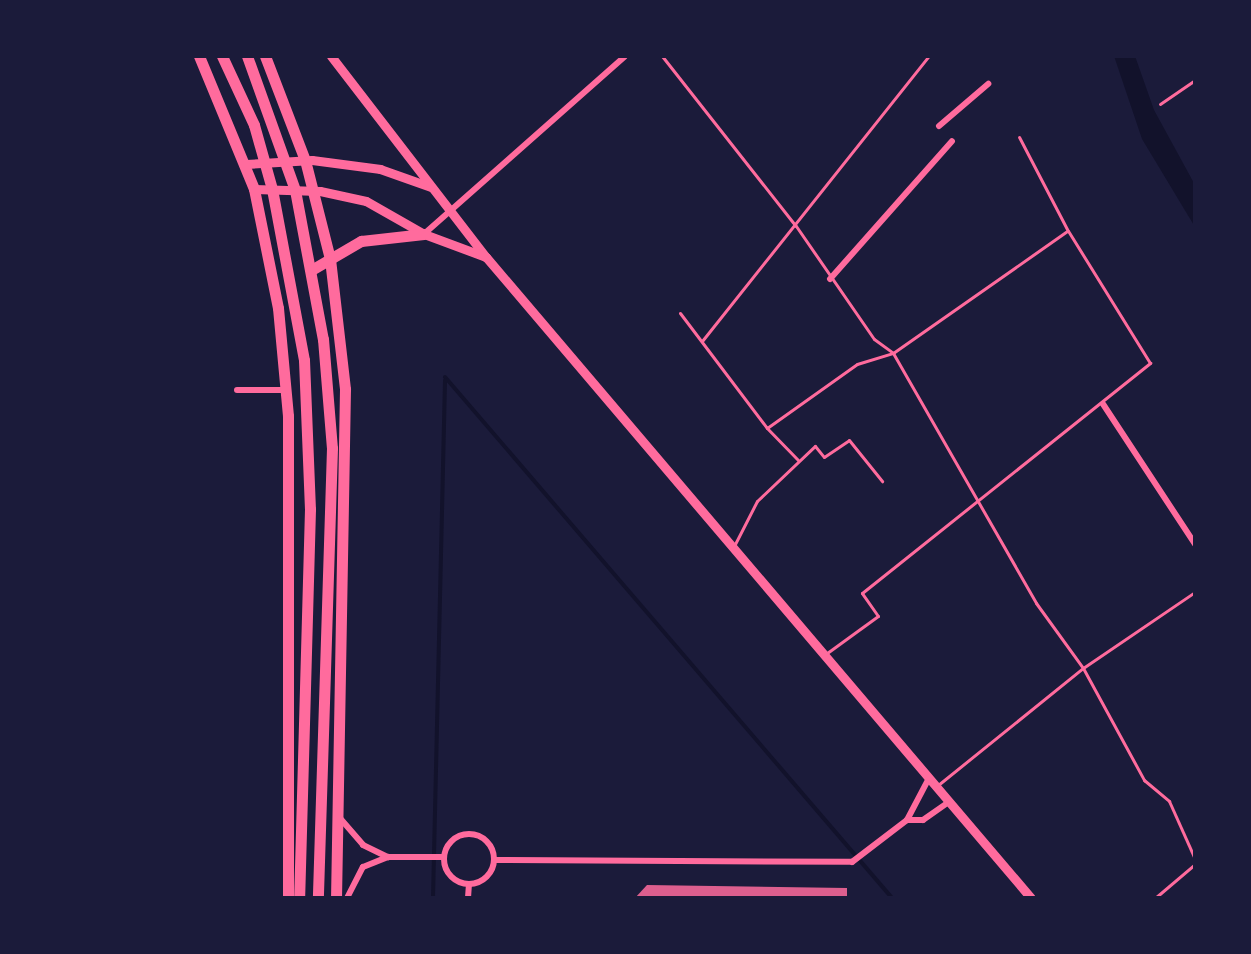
<!DOCTYPE html>
<style>
body{margin:0}
#map{position:relative;width:1251px;height:954px;overflow:hidden;background:#1b1b3a;font-family:"Noto Sans",sans-serif}
div>[style]{position:absolute}
.water>*{inset:0;background:#12122b}
.stream>*{height:4px;margin:-2px;padding:0 2px;transform-origin:2px;border-radius:2px;background:#12122b}
.building>*{inset:0;background:#dd5f8e}
.service>*{height:3px;margin:-1.5px;padding:0 1.5px;transform-origin:1.5px;border-radius:1.5px;background:#ff6b9d}
.minor>*{height:6px;margin:-3px;padding:0 3px;transform-origin:3px;border-radius:3px;background:#ff6b9d}
.minor>.ring{margin:-3px;padding:0;box-sizing:content-box;background:none;border:6px solid #ff6b9d;border-radius:50%}
.secondary>*{height:9px;margin:-4.5px;padding:0 4.5px;transform-origin:4.5px;border-radius:4.5px;background:#ff6b9d}
.trunk>*{height:11px;margin:-5.5px;padding:0 5.5px;transform-origin:5.5px;border-radius:5.5px;background:#ff6b9d}
span{translate:-50% -50%;white-space:nowrap;text-align:center;line-height:1.15;-webkit-text-stroke:7px #1b1b3a;paint-order:stroke}
.frame{position:absolute;inset:0;border:58px solid #1b1b3a;pointer-events:none}
</style>
<div id="map">
<div class="water">
<i style="clip-path:polygon(1114px 56px,1135px 56px,1154px 110px,1195px 185px,1195px 227px,1142px 139px)"></i>
</div>
<div class="stream">
<i style="left:445px;top:377px;width:686px;rotate:49.37deg"></i>
<i style="left:433px;top:898px;width:518px;rotate:-88.67deg"></i>
</div>
<div class="building">
<i style="clip-path:polygon(647px 885px,847px 888px,847px 898px,635px 898px)"></i>
</div>
<div class="service">
<i style="left:662px;top:56px;width:216px;rotate:51.8deg"></i>
<i style="left:796px;top:226px;width:137px;rotate:55.4deg"></i>
<i style="left:874px;top:339px;width:24px;rotate:36deg"></i>
<i style="left:893px;top:353px;width:288px;rotate:60.2deg"></i>
<i style="left:1036px;top:603px;width:80px;rotate:54.1deg"></i>
<i style="left:1083px;top:668px;width:128px;rotate:61.4deg"></i>
<i style="left:1144px;top:780px;width:33px;rotate:40deg"></i>
<i style="left:1169px;top:801px;width:64px;rotate:65.9deg"></i>
<i style="left:1160px;top:104px;width:42px;rotate:-34.4deg"></i>
<i style="left:680px;top:313px;width:144px;rotate:52.9deg"></i>
<i style="left:702px;top:341px;width:364px;rotate:-51.5deg"></i>
<i style="left:798px;top:460px;width:45px;rotate:-134.1deg"></i>
<i style="left:767px;top:428px;width:110px;rotate:-35.4deg"></i>
<i style="left:857px;top:364px;width:38px;rotate:-17deg"></i>
<i style="left:893px;top:353px;width:213px;rotate:-35deg"></i>
<i style="left:735px;top:544px;width:48px;rotate:-62.9deg"></i>
<i style="left:757px;top:501px;width:80px;rotate:-43.5deg"></i>
<i style="left:815px;top:446px;width:14px;rotate:51deg"></i>
<i style="left:824px;top:457px;width:30px;rotate:-34deg"></i>
<i style="left:849px;top:440px;width:53px;rotate:51.2deg"></i>
<i style="left:827px;top:653px;width:63px;rotate:-36deg"></i>
<i style="left:878px;top:616px;width:28px;rotate:-125deg"></i>
<i style="left:862px;top:593px;width:369px;rotate:-38.6deg"></i>
<i style="left:1150px;top:363px;width:155px;rotate:-121.8deg"></i>
<i style="left:1068px;top:231px;width:106px;rotate:-117.5deg"></i>
<i style="left:938px;top:785px;width:186px;rotate:-38.9deg"></i>
<i style="left:1083px;top:668px;width:135px;rotate:-34.2deg"></i>
<i style="left:1155px;top:898px;width:52px;rotate:-40.4deg"></i>
</div>
<div class="minor">
<i style="left:939px;top:126px;width:65px;rotate:-40.6deg"></i>
<i style="left:424px;top:234px;width:268px;rotate:-41.5deg"></i>
<i style="left:830px;top:279px;width:184px;rotate:-48.5deg"></i>
<i style="left:237px;top:390px;width:49px"></i>
<i style="left:1103px;top:404px;width:168px;rotate:56.7deg"></i>
<i style="left:339px;top:817px;width:37px;rotate:49deg"></i>
<i style="left:363px;top:845px;width:28px;rotate:26deg"></i>
<i style="left:907px;top:820px;width:45px;rotate:-62.3deg"></i>
<i class="ring" style="left:444px;top:834px;width:44px;height:44px"></i>
<i style="left:494px;top:860px;width:358px;rotate:0.3deg"></i>
<i style="left:852px;top:862px;width:69px;rotate:-37.4deg"></i>
<i style="left:907px;top:820px;width:16px"></i>
<i style="left:923px;top:820px;width:29px;rotate:-35deg"></i>
<i style="left:347px;top:898px;width:35px;rotate:-63deg"></i>
<i style="left:363px;top:867px;width:27px;rotate:-22deg"></i>
<i style="left:388px;top:857px;width:56px"></i>
<i style="left:468px;top:898px;width:14px;rotate:-86deg"></i>
</div>
<div class="secondary">
<i style="left:331px;top:56px;width:254px;rotate:52.4deg"></i>
<i style="left:486px;top:257px;width:841px;rotate:49.63deg"></i>
<i style="left:246px;top:164px;width:66px;rotate:-3.5deg"></i>
<i style="left:312px;top:160px;width:69px;rotate:7.5deg"></i>
<i style="left:380px;top:169px;width:54px;rotate:19.4deg"></i>
<i style="left:254px;top:189px;width:66px;rotate:1.7deg"></i>
<i style="left:320px;top:191px;width:47px;rotate:12.3deg"></i>
<i style="left:366px;top:201px;width:67px;rotate:29.6deg"></i>
<i style="left:424px;top:234px;width:66px;rotate:20.4deg"></i>
</div>
<div class="trunk">
<i style="left:199px;top:56px;width:144px;rotate:67.5deg"></i>
<i style="left:254px;top:189px;width:121px;rotate:78.6deg"></i>
<i style="left:278px;top:308px;width:108px;rotate:84.7deg"></i>
<i style="left:288px;top:416px;width:482px;rotate:90deg"></i>
<i style="left:222px;top:56px;width:76px;rotate:65.1deg"></i>
<i style="left:254px;top:125px;width:66px;rotate:74.3deg"></i>
<i style="left:272px;top:189px;width:174px;rotate:79.4deg"></i>
<i style="left:304px;top:360px;width:149px;rotate:87.7deg"></i>
<i style="left:310px;top:509px;width:389px;rotate:91.6deg"></i>
<i style="left:247px;top:56px;width:142px;rotate:70.3deg"></i>
<i style="left:295px;top:190px;width:152px;rotate:79.4deg"></i>
<i style="left:323px;top:339px;width:109px;rotate:85.3deg"></i>
<i style="left:332px;top:448px;width:450px;rotate:91.8deg"></i>
<i style="left:265px;top:56px;width:111px;rotate:69deg"></i>
<i style="left:305px;top:160px;width:102px;rotate:75.8deg"></i>
<i style="left:330px;top:259px;width:131px;rotate:83.4deg"></i>
<i style="left:345px;top:389px;width:509px;rotate:91.01deg"></i>
<i style="left:313px;top:269px;width:56px;rotate:-30.3deg"></i>
<i style="left:361px;top:241px;width:63px;rotate:-6.3deg"></i>
</div>
<div class="frame"></div>
</div>
